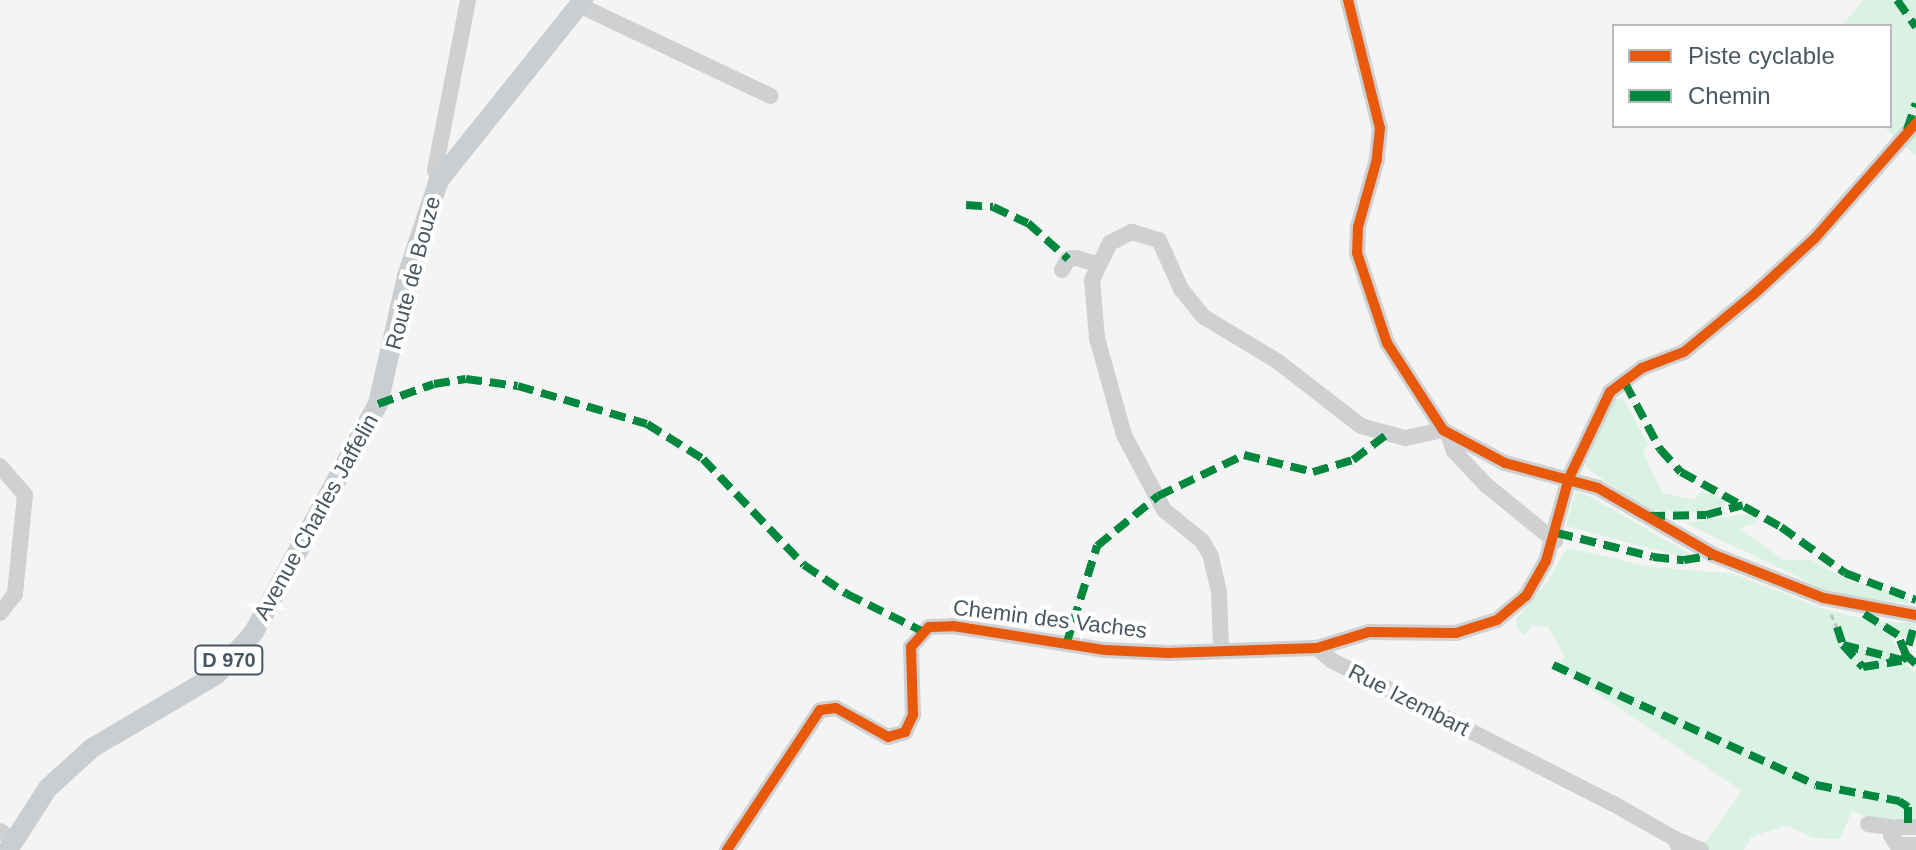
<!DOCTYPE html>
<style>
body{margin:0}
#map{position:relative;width:1916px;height:850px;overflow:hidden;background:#f4f4f4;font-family:Helvetica,sans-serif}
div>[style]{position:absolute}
.green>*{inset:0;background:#d9f2e3}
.path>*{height:3px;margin-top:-1.5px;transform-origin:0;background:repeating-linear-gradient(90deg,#bcc7c4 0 6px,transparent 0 10px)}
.minor>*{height:16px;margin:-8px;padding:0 8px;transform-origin:8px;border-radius:8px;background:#ced0d2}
.major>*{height:20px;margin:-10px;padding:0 10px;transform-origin:10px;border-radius:10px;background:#caced1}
.quiet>*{height:8px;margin-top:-4px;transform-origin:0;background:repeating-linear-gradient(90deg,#00873e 0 16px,transparent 0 24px)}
.cycleway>*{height:10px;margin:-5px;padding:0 5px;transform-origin:5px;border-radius:5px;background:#e8590c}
span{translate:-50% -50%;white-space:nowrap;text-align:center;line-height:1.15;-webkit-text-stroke:8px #fff;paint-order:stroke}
.shield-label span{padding:2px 6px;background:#fff;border:2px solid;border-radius:6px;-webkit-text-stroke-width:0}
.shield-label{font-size:20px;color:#4a5661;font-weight:700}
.street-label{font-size:22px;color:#4a5661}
.legend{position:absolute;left:1612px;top:24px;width:280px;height:104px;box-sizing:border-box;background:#fff;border:2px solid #b7bbc0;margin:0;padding:10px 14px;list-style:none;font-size:24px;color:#4a5661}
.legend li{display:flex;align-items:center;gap:16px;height:40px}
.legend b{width:40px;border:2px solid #b7bbc0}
</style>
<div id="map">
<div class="green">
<i style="clip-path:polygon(1864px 0,1916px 0,1916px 156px,1883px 126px,1890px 126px,1890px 26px,1841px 26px)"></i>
<i style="clip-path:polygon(1623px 398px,1648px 444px,1643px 452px,1662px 493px,1695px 500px,1701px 491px,1723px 499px,1724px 507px,1699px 512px,1648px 510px,1585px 467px,1607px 407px,1613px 399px)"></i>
<i style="clip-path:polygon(1575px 493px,1585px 494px,1692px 555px,1679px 556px,1566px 526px)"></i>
<i style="clip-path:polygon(1747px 514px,1758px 522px,1739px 528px,1783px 560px,1811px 560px,1854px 583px,1895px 592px,1913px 604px,1838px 596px,1685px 523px)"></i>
<i style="clip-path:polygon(1567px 548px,1652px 567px,1734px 574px,1823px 609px,1873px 621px,1916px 623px,1912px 639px,1891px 636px,1905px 664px,1916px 672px,1916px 820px,1879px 821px,1852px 811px,1840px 839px,1813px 838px,1787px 825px,1751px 837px,1744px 850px,1700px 850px,1742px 791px,1558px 667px,1565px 656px,1548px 627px,1533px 625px,1524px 635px,1516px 628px,1517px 618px,1545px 585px)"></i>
</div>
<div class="path">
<i style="left:1831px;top:614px;width:14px;rotate:65deg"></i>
</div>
<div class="minor">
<i style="left:1348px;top:0;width:132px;rotate:76deg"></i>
<i style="left:1380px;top:128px;width:31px;rotate:96deg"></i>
<i style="left:1377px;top:159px;width:71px;rotate:105.6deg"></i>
<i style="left:1358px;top:227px;width:26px;rotate:92deg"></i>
<i style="left:1357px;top:253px;width:95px;rotate:71.6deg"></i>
<i style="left:1387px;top:343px;width:103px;rotate:57.2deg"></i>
<i style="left:1443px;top:430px;width:70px;rotate:28deg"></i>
<i style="left:1505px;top:463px;width:96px;rotate:15deg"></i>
<i style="left:1598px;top:488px;width:134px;rotate:30deg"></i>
<i style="left:1714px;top:555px;width:118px;rotate:21.4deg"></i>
<i style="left:1824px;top:598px;width:94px;rotate:10.5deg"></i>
<i style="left:579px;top:5px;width:212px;rotate:25.4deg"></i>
<i style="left:439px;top:180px;width:11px;rotate:-112deg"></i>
<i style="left:435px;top:170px;width:173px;rotate:-79deg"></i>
<i style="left:1062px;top:270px;width:13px;rotate:-61deg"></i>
<i style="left:1068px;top:259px;width:9px;rotate:-6deg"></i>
<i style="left:1077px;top:258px;width:20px;rotate:18deg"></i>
<i style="left:1448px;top:433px;width:19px;rotate:72deg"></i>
<i style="left:1454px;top:451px;width:47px;rotate:46.7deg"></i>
<i style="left:1486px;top:485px;width:89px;rotate:39.1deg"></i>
<i style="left:0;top:466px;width:38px;rotate:49deg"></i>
<i style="left:25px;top:495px;width:100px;rotate:95.8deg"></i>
<i style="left:15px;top:594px;width:24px;rotate:128deg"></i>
<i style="left:1221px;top:647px;width:55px;rotate:-92.1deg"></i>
<i style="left:1219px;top:592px;width:37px;rotate:-103deg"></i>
<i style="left:1211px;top:556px;width:17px;rotate:-121deg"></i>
<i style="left:1202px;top:541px;width:49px;rotate:-140.8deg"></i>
<i style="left:1164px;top:510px;width:85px;rotate:-118.1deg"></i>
<i style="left:1124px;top:435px;width:101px;rotate:-105.6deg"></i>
<i style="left:1097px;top:338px;width:58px;rotate:-94.9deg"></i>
<i style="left:1092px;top:280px;width:41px;rotate:-64.1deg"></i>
<i style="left:1110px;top:243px;width:25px;rotate:-27deg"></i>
<i style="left:1132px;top:232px;width:28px;rotate:17deg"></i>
<i style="left:1159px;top:240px;width:54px;rotate:65.8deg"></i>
<i style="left:1181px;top:289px;width:36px;rotate:51deg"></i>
<i style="left:1204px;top:317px;width:85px;rotate:31.1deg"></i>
<i style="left:1277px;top:361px;width:106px;rotate:37.7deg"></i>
<i style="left:1361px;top:426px;width:46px;rotate:15.3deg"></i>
<i style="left:1405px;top:438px;width:39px;rotate:-12deg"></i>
<i style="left:1317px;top:648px;width:18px;rotate:41deg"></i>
<i style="left:1331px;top:660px;width:315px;rotate:27deg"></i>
<i style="left:1612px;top:803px;width:73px;rotate:29.7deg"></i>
<i style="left:1675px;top:839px;width:12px;rotate:66deg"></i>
<i style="left:1868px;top:824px;width:28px;rotate:8deg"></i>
<i style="left:1916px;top:827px;width:16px;rotate:180deg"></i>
<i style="left:1900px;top:827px;width:12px;rotate:138deg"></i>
<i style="left:1891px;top:835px;width:12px;rotate:59deg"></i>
<i style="left:1897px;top:845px;width:19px"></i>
<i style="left:0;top:831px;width:17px;rotate:36deg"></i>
<i style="left:1675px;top:839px;width:28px;rotate:23deg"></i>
<i style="left:727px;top:850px;width:168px;rotate:-56.4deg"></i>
<i style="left:820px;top:710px;width:16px;rotate:-7deg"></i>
<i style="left:836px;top:708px;width:60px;rotate:29.1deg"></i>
<i style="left:888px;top:737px;width:18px;rotate:-16deg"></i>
<i style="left:905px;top:732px;width:19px;rotate:-65deg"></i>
<i style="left:913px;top:715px;width:68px;rotate:-91.7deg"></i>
<i style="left:911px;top:647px;width:27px;rotate:-48deg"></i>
<i style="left:929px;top:627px;width:24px;rotate:-2deg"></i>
<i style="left:953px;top:626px;width:154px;rotate:9deg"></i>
<i style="left:1105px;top:650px;width:63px;rotate:2.7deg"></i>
<i style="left:1168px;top:653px;width:149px;rotate:-1.9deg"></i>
<i style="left:1317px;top:648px;width:54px;rotate:-17.1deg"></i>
<i style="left:1369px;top:632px;width:87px;rotate:0.7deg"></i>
<i style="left:1456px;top:633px;width:43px;rotate:-17.6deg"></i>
<i style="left:1497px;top:620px;width:38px;rotate:-40deg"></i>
<i style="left:1526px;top:596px;width:40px;rotate:-60.3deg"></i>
<i style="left:1546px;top:561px;width:86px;rotate:-74.5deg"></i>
<i style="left:1569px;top:478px;width:95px;rotate:-64.5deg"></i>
<i style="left:1610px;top:392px;width:40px;rotate:-37deg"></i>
<i style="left:1642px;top:368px;width:45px;rotate:-20.9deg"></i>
<i style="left:1684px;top:352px;width:89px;rotate:-39.6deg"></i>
<i style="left:1753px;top:295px;width:84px;rotate:-42.6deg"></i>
<i style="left:1815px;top:238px;width:153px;rotate:-48.7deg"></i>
</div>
<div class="major">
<i style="left:8px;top:850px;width:74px;rotate:-57.2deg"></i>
<i style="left:48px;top:788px;width:59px;rotate:-42.3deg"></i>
<i style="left:92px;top:748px;width:144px;rotate:-30.5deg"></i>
<i style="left:216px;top:675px;width:57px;rotate:-48.5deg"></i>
<i style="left:254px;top:632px;width:260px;rotate:-61.5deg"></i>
<i style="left:378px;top:404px;width:131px;rotate:-77.2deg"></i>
<i style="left:407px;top:276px;width:101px;rotate:-71.6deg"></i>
<i style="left:439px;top:180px;width:231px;rotate:-51.3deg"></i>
</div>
<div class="quiet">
<i style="left:1897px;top:0;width:33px;rotate:55deg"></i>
<i style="left:1907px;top:130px;width:28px;rotate:-72deg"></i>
<i style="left:966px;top:205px;width:27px;rotate:4deg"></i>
<i style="left:993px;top:207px;width:38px;rotate:25deg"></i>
<i style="left:1028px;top:223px;width:54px;rotate:42deg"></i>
<i style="left:1625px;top:383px;width:75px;rotate:62.1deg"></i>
<i style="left:1660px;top:449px;width:31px;rotate:48deg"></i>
<i style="left:1681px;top:472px;width:114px;rotate:28.8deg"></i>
<i style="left:1781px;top:527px;width:79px;rotate:35.7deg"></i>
<i style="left:1845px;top:573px;width:76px;rotate:20.8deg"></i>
<i style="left:378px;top:404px;width:59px;rotate:-19.7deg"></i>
<i style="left:434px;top:384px;width:32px;rotate:-9deg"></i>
<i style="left:466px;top:379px;width:52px;rotate:7.7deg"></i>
<i style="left:518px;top:386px;width:134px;rotate:16.4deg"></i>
<i style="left:647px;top:424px;width:66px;rotate:32deg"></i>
<i style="left:703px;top:459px;width:146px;rotate:46.4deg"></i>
<i style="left:804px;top:565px;width:52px;rotate:34deg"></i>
<i style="left:847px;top:594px;width:84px;rotate:26.3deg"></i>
<i style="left:1649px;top:516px;width:57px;rotate:-1deg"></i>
<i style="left:1706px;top:515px;width:38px;rotate:-15deg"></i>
<i style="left:1557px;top:533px;width:99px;rotate:14deg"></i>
<i style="left:1653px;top:557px;width:31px;rotate:6deg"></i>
<i style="left:1684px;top:560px;width:30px;rotate:-9deg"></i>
<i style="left:1837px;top:627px;width:19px;rotate:72deg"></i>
<i style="left:1843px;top:645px;width:61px;rotate:14.3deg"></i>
<i style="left:1913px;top:630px;width:26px;rotate:106deg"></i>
<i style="left:1906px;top:655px;width:13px;rotate:42deg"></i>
<i style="left:1066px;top:645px;width:104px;rotate:-72.6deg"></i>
<i style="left:1097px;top:546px;width:79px;rotate:-39.3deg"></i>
<i style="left:1158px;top:496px;width:95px;rotate:-25.5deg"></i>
<i style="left:1244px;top:455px;width:71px;rotate:13.8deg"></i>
<i style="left:1313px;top:472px;width:42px;rotate:-16.7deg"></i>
<i style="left:1353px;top:460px;width:40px;rotate:-37deg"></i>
<i style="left:1843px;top:645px;width:30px;rotate:48deg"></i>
<i style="left:1863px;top:667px;width:39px;rotate:-9deg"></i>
<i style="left:1902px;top:661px;width:7px;rotate:-56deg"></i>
<i style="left:1906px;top:655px;width:22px;rotate:-112deg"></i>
<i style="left:1898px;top:635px;width:40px;rotate:-148deg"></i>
<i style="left:1553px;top:665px;width:289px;rotate:24.5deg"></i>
<i style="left:1816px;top:785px;width:85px;rotate:10.9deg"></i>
<i style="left:1899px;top:801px;width:11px;rotate:34deg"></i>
<i style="left:1908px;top:807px;width:20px;rotate:90deg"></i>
</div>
<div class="cycleway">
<i style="left:1348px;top:0;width:132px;rotate:76deg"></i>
<i style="left:1380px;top:128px;width:31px;rotate:96deg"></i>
<i style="left:1377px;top:159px;width:71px;rotate:105.6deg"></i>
<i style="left:1358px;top:227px;width:26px;rotate:92deg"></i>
<i style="left:1357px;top:253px;width:95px;rotate:71.6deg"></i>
<i style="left:1387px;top:343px;width:103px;rotate:57.2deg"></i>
<i style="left:1443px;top:430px;width:70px;rotate:28deg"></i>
<i style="left:1505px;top:463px;width:96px;rotate:15deg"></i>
<i style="left:1598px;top:488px;width:134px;rotate:30deg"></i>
<i style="left:1714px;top:555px;width:118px;rotate:21.4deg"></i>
<i style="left:1824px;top:598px;width:94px;rotate:10.5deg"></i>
<i style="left:727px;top:850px;width:168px;rotate:-56.4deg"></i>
<i style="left:820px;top:710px;width:16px;rotate:-7deg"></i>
<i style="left:836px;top:708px;width:60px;rotate:29.1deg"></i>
<i style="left:888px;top:737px;width:18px;rotate:-16deg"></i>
<i style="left:905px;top:732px;width:19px;rotate:-65deg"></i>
<i style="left:913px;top:715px;width:68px;rotate:-91.7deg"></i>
<i style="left:911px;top:647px;width:27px;rotate:-48deg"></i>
<i style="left:929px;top:627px;width:24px;rotate:-2deg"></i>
<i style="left:953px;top:626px;width:154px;rotate:9deg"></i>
<i style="left:1105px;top:650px;width:63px;rotate:2.7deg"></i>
<i style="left:1168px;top:653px;width:149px;rotate:-1.9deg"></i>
<i style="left:1317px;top:648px;width:54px;rotate:-17.1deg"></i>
<i style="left:1369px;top:632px;width:87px;rotate:0.7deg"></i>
<i style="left:1456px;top:633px;width:43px;rotate:-17.6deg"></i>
<i style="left:1497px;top:620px;width:38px;rotate:-40deg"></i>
<i style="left:1526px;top:596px;width:40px;rotate:-60.3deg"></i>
<i style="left:1546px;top:561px;width:86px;rotate:-74.5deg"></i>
<i style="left:1569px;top:478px;width:95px;rotate:-64.5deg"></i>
<i style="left:1610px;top:392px;width:40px;rotate:-37deg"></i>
<i style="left:1642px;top:368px;width:45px;rotate:-20.9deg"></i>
<i style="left:1684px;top:352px;width:89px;rotate:-39.6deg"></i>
<i style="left:1753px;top:295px;width:84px;rotate:-42.6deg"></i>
<i style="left:1815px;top:238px;width:153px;rotate:-48.7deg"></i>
</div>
<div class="shield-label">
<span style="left:229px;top:660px">D 970</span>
</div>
<div class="street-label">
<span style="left:413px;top:273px;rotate:-75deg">Route de Bouze</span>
<span style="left:316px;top:517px;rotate:-61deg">Avenue Charles Jaffelin</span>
<span style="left:1050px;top:619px;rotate:7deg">Chemin des Vaches</span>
<span style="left:1409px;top:700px;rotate:27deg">Rue Izembart</span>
</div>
<ul class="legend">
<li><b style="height:10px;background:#e8590c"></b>Piste cyclable</li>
<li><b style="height:10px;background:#00873e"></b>Chemin</li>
</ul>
</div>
